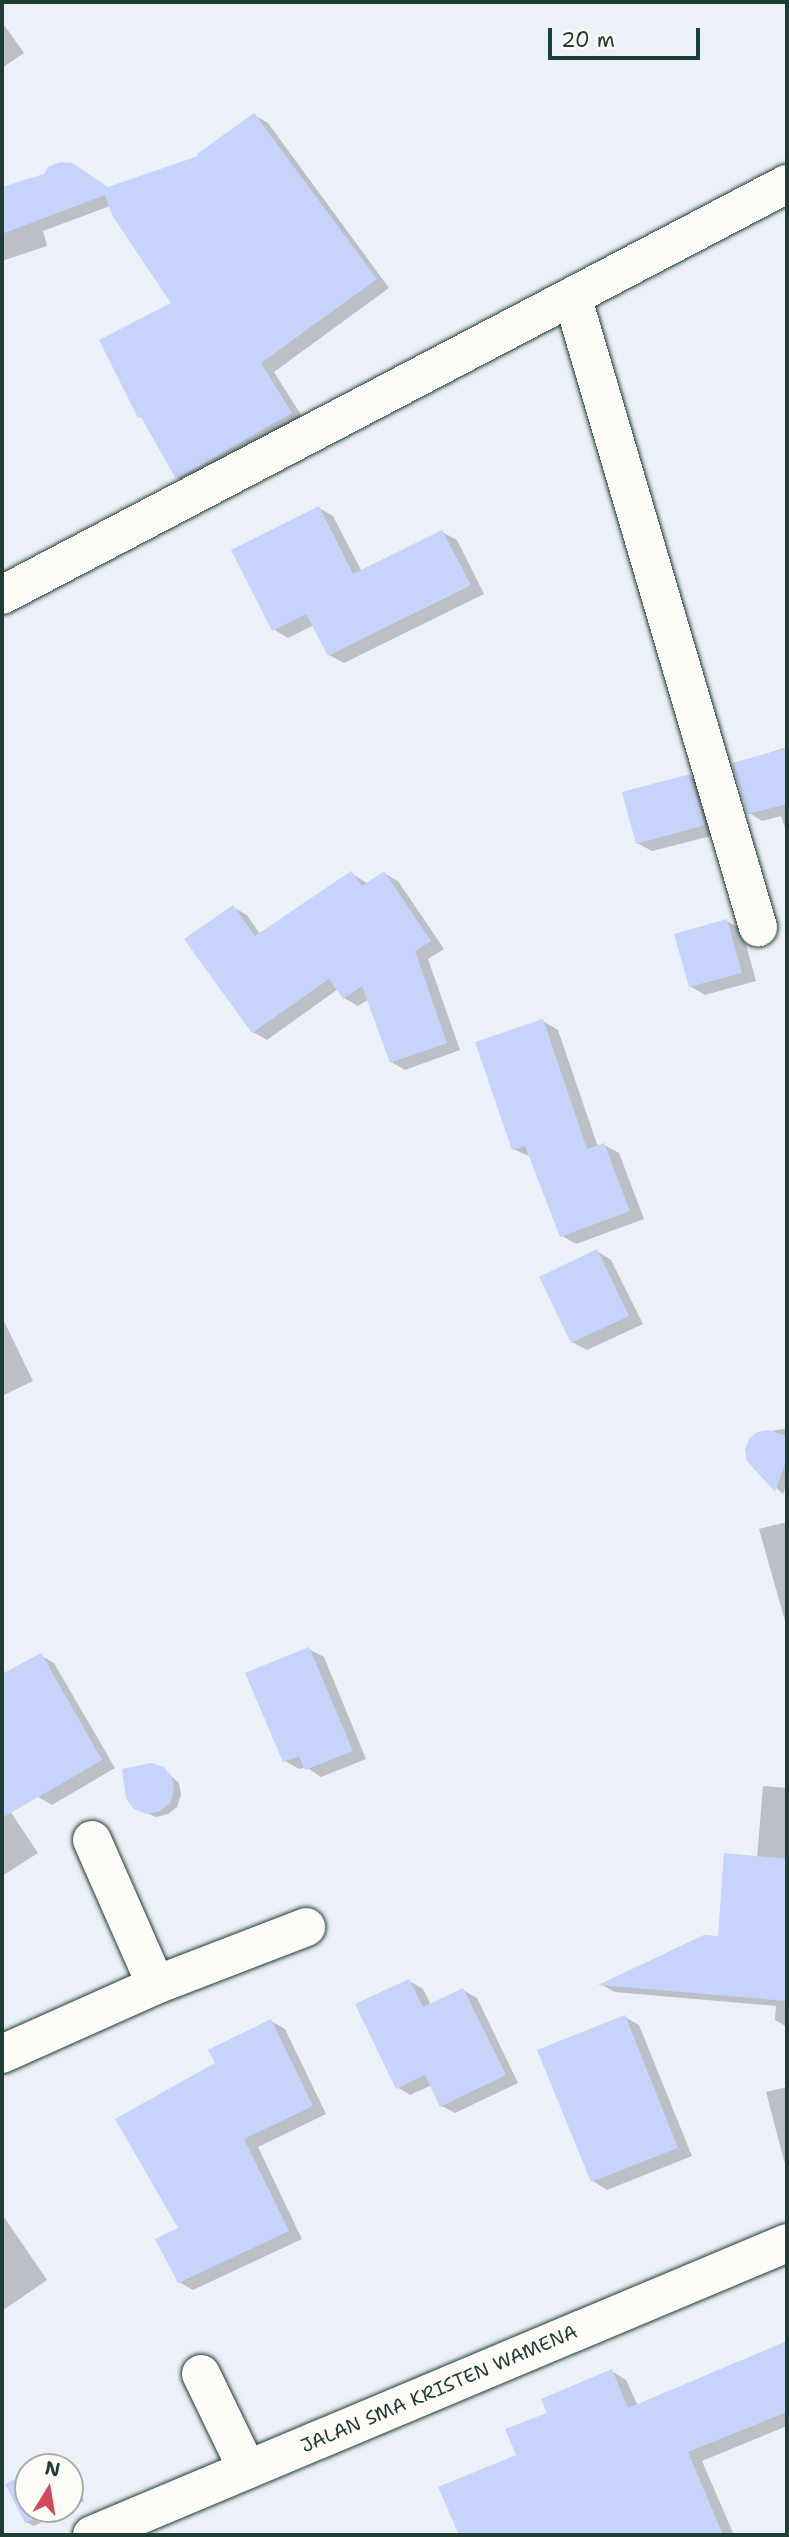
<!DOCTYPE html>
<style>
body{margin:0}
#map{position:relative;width:789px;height:2537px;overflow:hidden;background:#ecf0f8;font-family:"Shantell Sans",sans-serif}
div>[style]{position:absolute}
.shadow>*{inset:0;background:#0003}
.building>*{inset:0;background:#c6d3fa}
.roads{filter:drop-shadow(0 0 2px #1f3d34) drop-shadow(0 0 2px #1f3d34)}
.minor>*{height:38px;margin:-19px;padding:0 19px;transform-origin:19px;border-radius:19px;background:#fdfcf7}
span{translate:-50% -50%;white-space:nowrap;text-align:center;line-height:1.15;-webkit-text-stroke:7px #fdfcf7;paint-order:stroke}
.street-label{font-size:19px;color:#1f3d34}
.frame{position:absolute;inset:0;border:4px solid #1f3d34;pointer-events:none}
.north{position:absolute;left:14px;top:2453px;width:70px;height:70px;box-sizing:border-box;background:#fdfcf7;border:2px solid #a4b0a9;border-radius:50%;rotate:11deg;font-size:19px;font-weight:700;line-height:28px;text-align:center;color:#1f3d34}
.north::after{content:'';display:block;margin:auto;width:24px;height:32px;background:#d1495b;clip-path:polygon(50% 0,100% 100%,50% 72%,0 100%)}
.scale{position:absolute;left:548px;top:28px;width:152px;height:32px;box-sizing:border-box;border:4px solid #1f3d34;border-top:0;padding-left:9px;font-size:21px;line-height:24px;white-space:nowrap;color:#1f3d34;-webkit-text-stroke:5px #fdfcf7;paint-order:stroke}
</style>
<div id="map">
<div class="shadow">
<i style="clip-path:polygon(2px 22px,24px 53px,2px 68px)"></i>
<i style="clip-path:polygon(254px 115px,268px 123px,389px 288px,274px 372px,305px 421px,192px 486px,178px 478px,144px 420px,140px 417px,174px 304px,110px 206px,43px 231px,47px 246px,2px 261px,2px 189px,45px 175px,109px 189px,201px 157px)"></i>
<i style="clip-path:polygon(319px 508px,333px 516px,362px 572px,442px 532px,457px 540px,484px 594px,344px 663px,329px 655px,314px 625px,288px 638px,273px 629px)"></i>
<i style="clip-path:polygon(787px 747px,787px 834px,781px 816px,762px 821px,749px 813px,735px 764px)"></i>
<i style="clip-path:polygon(690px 776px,705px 785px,719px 834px,652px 851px,637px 843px)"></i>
<i style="clip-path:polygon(351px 873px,368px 884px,384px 873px,398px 881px,444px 949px,428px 959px,460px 1050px,405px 1070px,391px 1062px,369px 999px,358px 1006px,344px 998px,338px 989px,267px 1040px,253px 1032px,233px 907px,247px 915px,260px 934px)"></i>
<i style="clip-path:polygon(727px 921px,742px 930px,756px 981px,705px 995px,690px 986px)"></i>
<i style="clip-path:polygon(543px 1021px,558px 1030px,598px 1147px,604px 1145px,619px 1153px,644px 1219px,576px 1244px,562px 1236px,531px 1157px,513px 1149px)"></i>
<i style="clip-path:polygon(597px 1251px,611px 1260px,643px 1324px,587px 1350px,572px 1342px)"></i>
<i style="clip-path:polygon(2px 1317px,33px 1381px,2px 1396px)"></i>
<i style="clip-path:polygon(784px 1429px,787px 1431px,787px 1482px,783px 1494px,748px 1461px,758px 1433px)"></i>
<i style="clip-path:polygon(787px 1522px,787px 1628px,759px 1529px)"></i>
<i style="clip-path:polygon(309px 1649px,324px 1657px,366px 1759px,321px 1777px,306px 1767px,299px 1769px,285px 1761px)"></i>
<i style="clip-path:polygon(40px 1655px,54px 1663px,115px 1768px,52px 1805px,38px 1797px,2px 1725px,2px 1676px)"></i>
<i style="clip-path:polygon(163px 1769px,179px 1783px,181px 1795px,177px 1807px,168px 1814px,156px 1817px,144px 1812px)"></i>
<i style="clip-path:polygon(763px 1786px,787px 1788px,787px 2027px,775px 2020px,776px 2006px,615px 1992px,602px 1985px,719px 1938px,757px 1858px)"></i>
<i style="clip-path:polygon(2px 1804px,8px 1808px,38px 1853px,2px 1876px)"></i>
<i style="clip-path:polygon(409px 1981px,423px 1989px,431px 2005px,463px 1990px,477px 1998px,518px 2083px,455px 2113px,442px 2106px,432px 2085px,410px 2095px,397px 2087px)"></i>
<i style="clip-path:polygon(625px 2017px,639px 2025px,692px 2156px,607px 2190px,593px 2181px)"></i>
<i style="clip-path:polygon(271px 2021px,285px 2029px,326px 2114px,258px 2147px,302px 2239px,193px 2290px,179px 2282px,180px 2229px,217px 2064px)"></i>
<i style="clip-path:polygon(787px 2087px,787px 2172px,766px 2092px)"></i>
<i style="clip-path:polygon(2px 2214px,47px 2280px,2px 2311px)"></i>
<i style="clip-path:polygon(779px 2346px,787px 2351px,787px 2426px,702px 2461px,734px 2535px,461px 2535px,440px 2488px,518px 2456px,550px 2414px,612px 2371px,626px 2380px,638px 2406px)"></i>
<i style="clip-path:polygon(70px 2473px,84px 2501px,70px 2508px)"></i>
<i style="clip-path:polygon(28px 2475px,28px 2509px,68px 2509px,34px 2526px,26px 2522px)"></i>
</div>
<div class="building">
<i style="clip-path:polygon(254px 113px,377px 279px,261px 363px,292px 413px,176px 479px,141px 417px,138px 418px,99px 340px,171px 303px,112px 215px,105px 195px,2px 234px,2px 187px,44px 174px,48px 167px,60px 162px,72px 163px,108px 187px,198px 156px,197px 154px)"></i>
<i style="clip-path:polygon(319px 506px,353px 574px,442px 530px,471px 585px,328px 656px,306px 614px,272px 631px,231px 550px)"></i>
<i style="clip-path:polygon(787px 748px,787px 804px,748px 814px,732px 763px)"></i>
<i style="clip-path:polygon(690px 774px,705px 825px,636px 844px,622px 792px)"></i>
<i style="clip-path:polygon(351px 871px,362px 886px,384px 871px,431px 941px,415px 951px,447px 1043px,390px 1063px,362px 986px,343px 999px,329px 979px,252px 1033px,184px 939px,233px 905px,255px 936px)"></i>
<i style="clip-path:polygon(727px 919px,742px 973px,689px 987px,674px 934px)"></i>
<i style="clip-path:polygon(543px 1019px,587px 1149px,604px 1143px,630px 1211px,560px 1237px,525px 1146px,512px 1150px,475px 1042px)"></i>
<i style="clip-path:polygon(597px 1249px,629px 1316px,571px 1343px,539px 1277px)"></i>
<i style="clip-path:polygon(769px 1430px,787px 1436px,787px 1458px,775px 1492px,747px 1461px,745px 1450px,749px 1439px,757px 1432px)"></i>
<i style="clip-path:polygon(309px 1647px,353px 1751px,305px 1770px,299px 1756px,283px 1762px,245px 1673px)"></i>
<i style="clip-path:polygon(41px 1653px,102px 1760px,2px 1818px,2px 1674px)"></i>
<i style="clip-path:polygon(151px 1763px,164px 1767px,172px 1777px,174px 1791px,170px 1803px,160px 1811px,147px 1814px,134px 1809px,126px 1799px,122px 1769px)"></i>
<i style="clip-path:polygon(724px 1853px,787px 1859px,787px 2001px,598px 1985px,704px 1935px,718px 1936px)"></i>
<i style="clip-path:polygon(409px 1979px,423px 2007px,463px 1988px,506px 2075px,440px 2107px,425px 2075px,396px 2089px,355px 2004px)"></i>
<i style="clip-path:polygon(625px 2015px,678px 2148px,591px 2182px,537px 2050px)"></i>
<i style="clip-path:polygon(271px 2019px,313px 2106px,244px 2139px,289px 2231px,178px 2283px,155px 2239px,178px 2228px,115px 2119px,215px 2063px,208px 2050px)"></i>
<i style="clip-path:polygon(787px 2341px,787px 2412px,688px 2452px,723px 2535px,459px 2535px,438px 2487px,516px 2455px,505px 2429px,547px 2413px,541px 2399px,612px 2369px,628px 2408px)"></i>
<i style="clip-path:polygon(58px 2458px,63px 2467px,39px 2467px)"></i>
<i style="clip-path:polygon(28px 2473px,28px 2509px,53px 2509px,25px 2523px,5px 2484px)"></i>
</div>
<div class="roads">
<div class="minor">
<i style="left:573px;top:299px;width:655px;rotate:73.59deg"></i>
<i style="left:2px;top:595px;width:886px;rotate:-27.64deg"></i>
<i style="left:92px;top:1840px;width:158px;rotate:66.2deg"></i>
<i style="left:2px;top:2054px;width:169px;rotate:-24.1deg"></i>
<i style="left:156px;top:1985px;width:161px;rotate:-21.1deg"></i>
<i style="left:201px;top:2374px;width:106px;rotate:64.2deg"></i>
<i style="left:92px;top:2535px;width:754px;rotate:-22.79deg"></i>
</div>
</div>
<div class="street-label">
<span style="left:439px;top:2389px;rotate:-23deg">JALAN SMA KRISTEN WAMENA</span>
</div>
<div class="frame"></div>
<div class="north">N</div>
<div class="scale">20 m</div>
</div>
